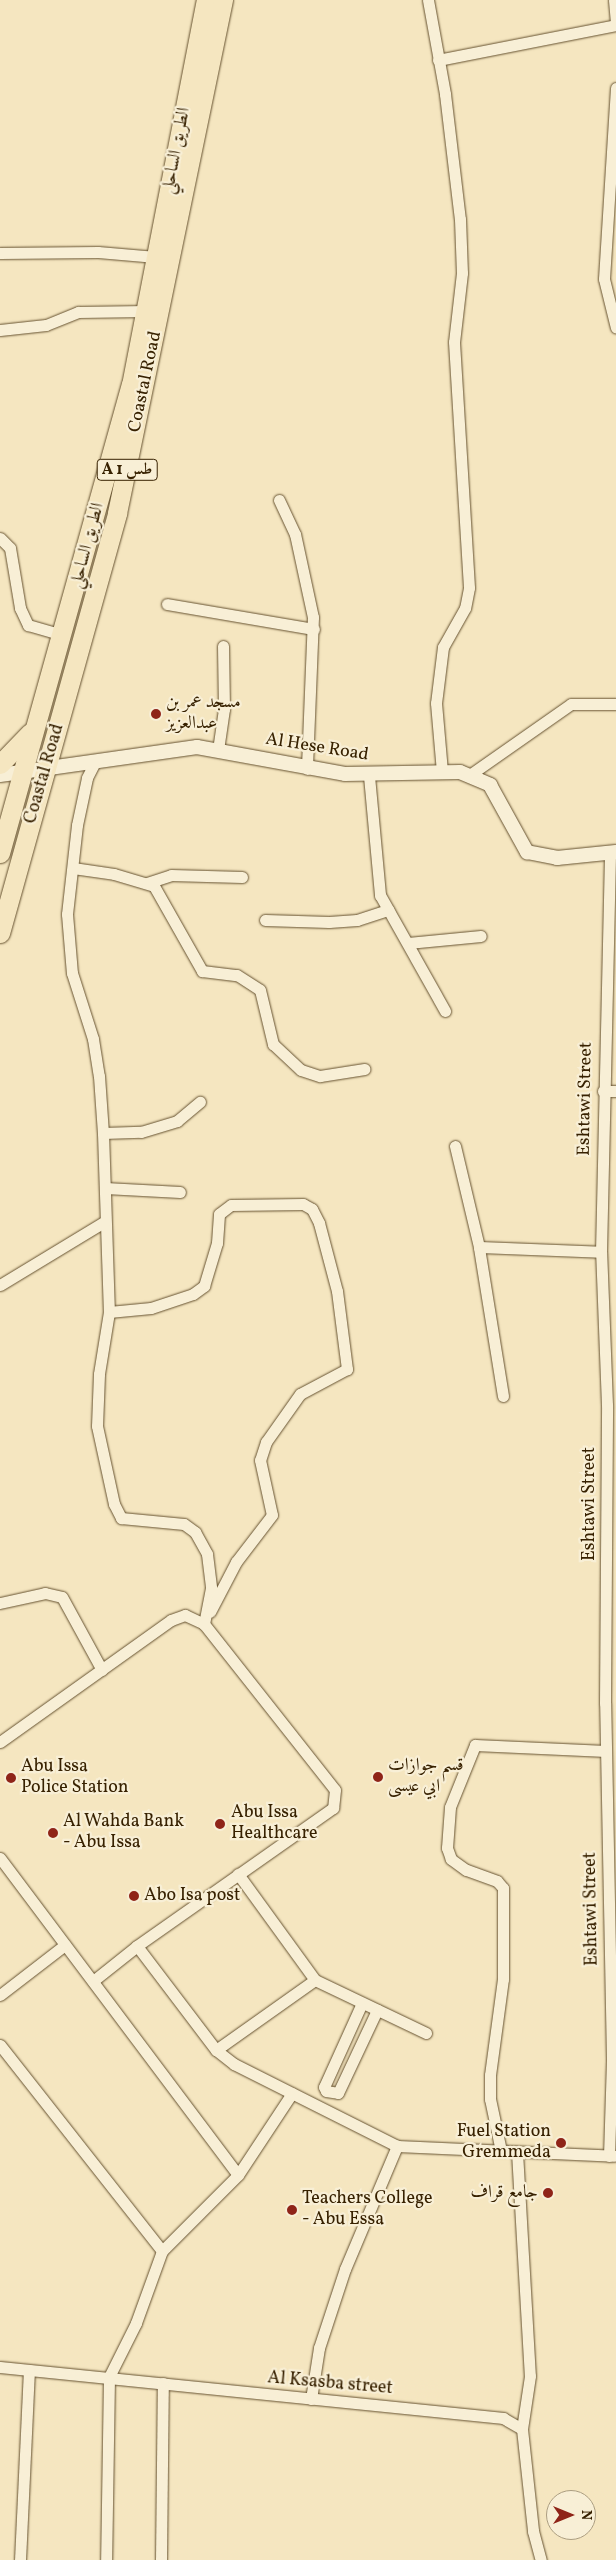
<!DOCTYPE html>
<meta charset="utf-8">
<style>
body{margin:0}
#map{position:relative;width:616px;height:2560px;overflow:hidden;background:#f5e6c0;font-family:Vollkorn,Amiri,serif}
div>[style]{position:absolute}
.roads{filter:drop-shadow(0 0 1px #665230) drop-shadow(0 0 1px #665230)}
.minor>*{height:11px;margin:-5.5px;padding:0 5.5px;transform-origin:5.5px;border-radius:5.5px;background:#f8efd6}
.tertiary>*{height:14px;margin:-7px;padding:0 7px;transform-origin:7px;border-radius:7px;background:#f8efd6}
.trunk>*{height:19px;margin:-9.5px;padding:0 9.5px;transform-origin:9.5px;border-radius:9.5px;background:#f5e6c0}
.dots>*{width:14px;height:14px;translate:-50% -50%;box-sizing:border-box;border:2px solid #f8efd6;border-radius:50%}
span{translate:-50% -50%;white-space:nowrap;text-align:center;line-height:1.15;-webkit-text-stroke:4.5px #f8efd6;paint-order:stroke}
.shield-label span{padding:1px 4px;background:#f8efd6;border:1px solid;border-radius:4px;-webkit-text-stroke-width:0}
.shield-label{font-size:16px;color:#372100;font-weight:700}
.street-label{font-size:18px;color:#372100}
.poi-label{font-size:18px;color:#372100}
.left{translate:0 -50%;text-align:left}
.right{translate:-100% -50%;text-align:right}
.north{position:absolute;left:546px;top:2490px;width:50px;height:50px;box-sizing:border-box;background:#f8efd6;border:1px solid #ab9d80;border-radius:50%;rotate:90deg;font-size:14px;font-weight:700;line-height:20px;text-align:center;color:#372100}
.north::after{content:'';display:block;margin:auto;width:18px;height:22px;background:#8f2418;clip-path:polygon(50% 0,100% 100%,50% 72%,0 100%)}
</style>
<div id="map">
<div class="roads">
<div class="minor">
<i style="left:428px;top:0;width:96px;rotate:79.7deg"></i>
<i style="left:445px;top:94px;width:126px;rotate:83.2deg"></i>
<i style="left:460px;top:219px;width:54px;rotate:87.9deg"></i>
<i style="left:462px;top:273px;width:69px;rotate:96.6deg"></i>
<i style="left:454px;top:342px;width:246px;rotate:86.5deg"></i>
<i style="left:469px;top:588px;width:20px;rotate:101deg"></i>
<i style="left:465px;top:608px;width:45px;rotate:119.4deg"></i>
<i style="left:443px;top:647px;width:56px;rotate:97.1deg"></i>
<i style="left:436px;top:703px;width:69px;rotate:85deg"></i>
<i style="left:614px;top:0;width:23px;rotate:85deg"></i>
<i style="left:438px;top:60px;width:181px;rotate:-11.1deg"></i>
<i style="left:616px;top:88px;width:191px;rotate:93.6deg"></i>
<i style="left:604px;top:279px;width:50px;rotate:76.2deg"></i>
<i style="left:0;top:253px;width:98px;rotate:-0.6deg"></i>
<i style="left:98px;top:252px;width:58px;rotate:4.9deg"></i>
<i style="left:0;top:330px;width:46px;rotate:-6.2deg"></i>
<i style="left:46px;top:325px;width:35px;rotate:-22deg"></i>
<i style="left:78px;top:312px;width:68px;rotate:-0.8deg"></i>
<i style="left:279px;top:500px;width:38px;rotate:65deg"></i>
<i style="left:295px;top:534px;width:85px;rotate:77.8deg"></i>
<i style="left:313px;top:617px;width:152px;rotate:92.3deg"></i>
<i style="left:0;top:538px;width:14px;rotate:45deg"></i>
<i style="left:10px;top:548px;width:61px;rotate:80.5deg"></i>
<i style="left:20px;top:608px;width:19px;rotate:65deg"></i>
<i style="left:28px;top:625px;width:37px;rotate:16deg"></i>
<i style="left:167px;top:604px;width:149px;rotate:9.7deg"></i>
<i style="left:218px;top:750px;width:41px;rotate:-81.7deg"></i>
<i style="left:224px;top:709px;width:63px;rotate:-90.9deg"></i>
<i style="left:96px;top:760px;width:20px;rotate:117deg"></i>
<i style="left:87px;top:778px;width:48px;rotate:102deg"></i>
<i style="left:77px;top:825px;width:90px;rotate:96.4deg"></i>
<i style="left:67px;top:914px;width:59px;rotate:85.2deg"></i>
<i style="left:72px;top:973px;width:69px;rotate:72.3deg"></i>
<i style="left:93px;top:1039px;width:37px;rotate:81deg"></i>
<i style="left:99px;top:1076px;width:57px;rotate:86deg"></i>
<i style="left:103px;top:1133px;width:179px;rotate:88.1deg"></i>
<i style="left:109px;top:1312px;width:63px;rotate:99.2deg"></i>
<i style="left:99px;top:1374px;width:52px;rotate:92.2deg"></i>
<i style="left:97px;top:1426px;width:80px;rotate:77.7deg"></i>
<i style="left:114px;top:1504px;width:16px;rotate:63deg"></i>
<i style="left:121px;top:1518px;width:63px;rotate:5.4deg"></i>
<i style="left:184px;top:1524px;width:14px;rotate:36deg"></i>
<i style="left:195px;top:1532px;width:25px;rotate:61deg"></i>
<i style="left:207px;top:1554px;width:34px;rotate:83deg"></i>
<i style="left:211px;top:1588px;width:37px;rotate:101deg"></i>
<i style="left:471px;top:774px;width:122px;rotate:-35deg"></i>
<i style="left:571px;top:704px;width:44px"></i>
<i style="left:369px;top:776px;width:120px;rotate:84.7deg"></i>
<i style="left:380px;top:895px;width:133px;rotate:60.7deg"></i>
<i style="left:73px;top:868px;width:41px;rotate:8.3deg"></i>
<i style="left:114px;top:874px;width:42px;rotate:16.7deg"></i>
<i style="left:154px;top:886px;width:98px;rotate:60.5deg"></i>
<i style="left:202px;top:971px;width:35px;rotate:7deg"></i>
<i style="left:237px;top:975px;width:27px;rotate:33deg"></i>
<i style="left:260px;top:990px;width:56px;rotate:76.5deg"></i>
<i style="left:273px;top:1044px;width:38px;rotate:43deg"></i>
<i style="left:301px;top:1070px;width:20px;rotate:18deg"></i>
<i style="left:320px;top:1076px;width:45px;rotate:-9deg"></i>
<i style="left:147px;top:883px;width:25px;rotate:-18deg"></i>
<i style="left:171px;top:875px;width:71px;rotate:1.6deg"></i>
<i style="left:265px;top:920px;width:64px;rotate:1.8deg"></i>
<i style="left:329px;top:922px;width:28px;rotate:-4deg"></i>
<i style="left:357px;top:920px;width:33px;rotate:-18deg"></i>
<i style="left:408px;top:943px;width:73px;rotate:-5.5deg"></i>
<i style="left:603px;top:1091px;width:13px"></i>
<i style="left:103px;top:1133px;width:38px;rotate:-2deg"></i>
<i style="left:141px;top:1132px;width:38px;rotate:-17deg"></i>
<i style="left:177px;top:1121px;width:30px;rotate:-40deg"></i>
<i style="left:455px;top:1146px;width:104px;rotate:76.6deg"></i>
<i style="left:105px;top:1188px;width:75px;rotate:3.1deg"></i>
<i style="left:0;top:1285px;width:122px;rotate:-31.2deg"></i>
<i style="left:109px;top:1312px;width:42px;rotate:-5.4deg"></i>
<i style="left:151px;top:1308px;width:44px;rotate:-18.4deg"></i>
<i style="left:193px;top:1294px;width:14px;rotate:-36deg"></i>
<i style="left:204px;top:1286px;width:45px;rotate:-73.2deg"></i>
<i style="left:217px;top:1243px;width:29px;rotate:-86deg"></i>
<i style="left:219px;top:1214px;width:15px;rotate:-37deg"></i>
<i style="left:231px;top:1205px;width:72px;rotate:-0.8deg"></i>
<i style="left:303px;top:1204px;width:10px;rotate:29deg"></i>
<i style="left:312px;top:1209px;width:16px;rotate:63deg"></i>
<i style="left:319px;top:1223px;width:70px;rotate:75.2deg"></i>
<i style="left:337px;top:1291px;width:79px;rotate:82.7deg"></i>
<i style="left:347px;top:1369px;width:53px;rotate:152deg"></i>
<i style="left:300px;top:1394px;width:59px;rotate:125.3deg"></i>
<i style="left:266px;top:1442px;width:19px;rotate:108deg"></i>
<i style="left:260px;top:1460px;width:56px;rotate:77.7deg"></i>
<i style="left:272px;top:1515px;width:59px;rotate:127.5deg"></i>
<i style="left:236px;top:1562px;width:56px;rotate:117.5deg"></i>
<i style="left:503px;top:1396px;width:151px;rotate:-99.2deg"></i>
<i style="left:479px;top:1247px;width:122px;rotate:2.3deg"></i>
<i style="left:0;top:1603px;width:46px;rotate:-12.5deg"></i>
<i style="left:45px;top:1593px;width:17px;rotate:13deg"></i>
<i style="left:62px;top:1597px;width:83px;rotate:61.3deg"></i>
<i style="left:0;top:1742px;width:210px;rotate:-35.5deg"></i>
<i style="left:171px;top:1620px;width:15px;rotate:-20deg"></i>
<i style="left:185px;top:1615px;width:21px;rotate:25deg"></i>
<i style="left:204px;top:1624px;width:211px;rotate:51.7deg"></i>
<i style="left:335px;top:1790px;width:18px;rotate:96deg"></i>
<i style="left:333px;top:1808px;width:240px;rotate:144.9deg"></i>
<i style="left:0;top:1858px;width:396px;rotate:53.1deg"></i>
<i style="left:238px;top:2175px;width:98px;rotate:-56.6deg"></i>
<i style="left:238px;top:1874px;width:131px;rotate:54deg"></i>
<i style="left:315px;top:1980px;width:123px;rotate:25.5deg"></i>
<i style="left:93px;top:1981px;width:56px;rotate:-38.5deg"></i>
<i style="left:137px;top:1946px;width:131px;rotate:52.8deg"></i>
<i style="left:216px;top:2050px;width:23px;rotate:38deg"></i>
<i style="left:234px;top:2064px;width:182px;rotate:26.7deg"></i>
<i style="left:397px;top:2146px;width:217px;rotate:2.6deg"></i>
<i style="left:0;top:1995px;width:82px;rotate:-37.6deg"></i>
<i style="left:362px;top:2003px;width:92px;rotate:114.3deg"></i>
<i style="left:324px;top:2087px;width:4px;rotate:63deg"></i>
<i style="left:326px;top:2091px;width:12px;rotate:9deg"></i>
<i style="left:338px;top:2093px;width:92px;rotate:-64.8deg"></i>
<i style="left:0;top:2045px;width:262px;rotate:51.8deg"></i>
<i style="left:162px;top:2251px;width:77px;rotate:109.9deg"></i>
<i style="left:136px;top:2323px;width:60px;rotate:116.6deg"></i>
<i style="left:109px;top:2377px;width:183px;rotate:90.9deg"></i>
<i style="left:216px;top:2050px;width:121px;rotate:-35.3deg"></i>
<i style="left:501px;top:2151px;width:53px;rotate:-101.9deg"></i>
<i style="left:490px;top:2099px;width:24px;rotate:-90deg"></i>
<i style="left:490px;top:2075px;width:97px;rotate:-82.3deg"></i>
<i style="left:503px;top:1979px;width:91px;rotate:-90deg"></i>
<i style="left:503px;top:1888px;width:9px;rotate:-131deg"></i>
<i style="left:497px;top:1881px;width:33px;rotate:-160deg"></i>
<i style="left:466px;top:1870px;width:19px;rotate:-144deg"></i>
<i style="left:451px;top:1859px;width:12px;rotate:-110deg"></i>
<i style="left:447px;top:1848px;width:41px;rotate:-85.8deg"></i>
<i style="left:450px;top:1807px;width:67px;rotate:-68deg"></i>
<i style="left:475px;top:1745px;width:131px;rotate:2.6deg"></i>
<i style="left:517px;top:2152px;width:224px;rotate:86.7deg"></i>
<i style="left:530px;top:2376px;width:54px;rotate:98.6deg"></i>
<i style="left:609px;top:2156px;width:97px;rotate:-88.2deg"></i>
<i style="left:612px;top:2059px;width:356px;rotate:-91.1deg"></i>
<i style="left:605px;top:1703px;width:298px;rotate:-89.6deg"></i>
<i style="left:607px;top:1405px;width:153px;rotate:-92.2deg"></i>
<i style="left:601px;top:1252px;width:400px;rotate:-88.7deg"></i>
<i style="left:162px;top:2251px;width:107px;rotate:-45deg"></i>
<i style="left:0;top:2367px;width:506px;rotate:5.79deg"></i>
<i style="left:503px;top:2418px;width:22px;rotate:30deg"></i>
<i style="left:522px;top:2429px;width:103px;rotate:83.8deg"></i>
<i style="left:533px;top:2531px;width:30px;rotate:75deg"></i>
<i style="left:311px;top:2399px;width:52px;rotate:-81.1deg"></i>
<i style="left:319px;top:2348px;width:83px;rotate:-71.8deg"></i>
<i style="left:345px;top:2269px;width:134px;rotate:-67.1deg"></i>
<i style="left:20px;top:2560px;width:190px;rotate:-87.3deg"></i>
<i style="left:161px;top:2560px;width:177px;rotate:-89.4deg"></i>
</div>
<div class="tertiary">
<i style="left:0;top:775px;width:199px;rotate:-8.1deg"></i>
<i style="left:197px;top:747px;width:150px;rotate:10.3deg"></i>
<i style="left:345px;top:774px;width:115px;rotate:-1deg"></i>
<i style="left:460px;top:772px;width:33px;rotate:23deg"></i>
<i style="left:490px;top:785px;width:77px;rotate:61.1deg"></i>
<i style="left:527px;top:852px;width:31px;rotate:11deg"></i>
<i style="left:557px;top:858px;width:59px;rotate:-5.8deg"></i>
</div>
<div class="trunk">
<i style="left:0;top:764px;width:43px;rotate:-45.9deg"></i>
<i style="left:0;top:853px;width:486px;rotate:-74.4deg"></i>
<i style="left:131px;top:385px;width:392px;rotate:-79deg"></i>
<i style="left:0;top:933px;width:436px;rotate:-74.4deg"></i>
<i style="left:117px;top:513px;width:524px;rotate:-78.33deg"></i>
</div>
</div>
<div class="dots">
<i style="left:156px;top:714px;background:#8f2418"></i>
<i style="left:378px;top:1777px;background:#8f2418"></i>
<i style="left:11px;top:1778px;background:#8f2418"></i>
<i style="left:220px;top:1824px;background:#8f2418"></i>
<i style="left:53px;top:1833px;background:#8f2418"></i>
<i style="left:134px;top:1896px;background:#8f2418"></i>
<i style="left:561px;top:2143px;background:#8f2418"></i>
<i style="left:548px;top:2193px;background:#8f2418"></i>
<i style="left:292px;top:2210px;background:#8f2418"></i>
</div>
<div class="shield-label">
<span style="left:127px;top:470px">A 1 طس</span>
</div>
<div class="street-label">
<span style="left:177px;top:151px;rotate:-79deg">الطريق الساحلي</span>
<span style="left:146px;top:382px;rotate:-78deg">Coastal Road</span>
<span style="left:88px;top:546px;rotate:-75deg">الطريق الساحلي</span>
<span style="left:317px;top:748px;rotate:9deg">Al Hese Road</span>
<span style="left:45px;top:774px;rotate:-74deg">Coastal Road</span>
<span style="left:586px;top:1099px;rotate:-89deg">Eshtawi Street</span>
<span style="left:590px;top:1504px;rotate:-90deg">Eshtawi Street</span>
<span style="left:592px;top:1909px;rotate:-91deg">Eshtawi Street</span>
<span style="left:330px;top:2384px;rotate:5deg">Al Ksasba street</span>
</div>
<div class="poi-label">
<span class="left" style="left:166px;top:714px">مسجد عمر بن<br>عبدالعزيز</span>
<span class="left" style="left:388px;top:1777px">قسم جوازات<br>ابي عيسى</span>
<span class="left" style="left:21px;top:1778px">Abu Issa<br>Police Station</span>
<span class="left" style="left:231px;top:1824px">Abu Issa<br>Healthcare</span>
<span class="left" style="left:63px;top:1833px">Al Wahda Bank<br>- Abu Issa</span>
<span class="left" style="left:144px;top:1896px">Abo Isa post</span>
<span class="right" style="left:551px;top:2143px">Fuel Station<br>Gremmeda</span>
<span class="right" style="left:538px;top:2193px">جامع قراف</span>
<span class="left" style="left:302px;top:2210px">Teachers College<br>- Abu Essa</span>
</div>
<div class="north">N</div>
</div>
